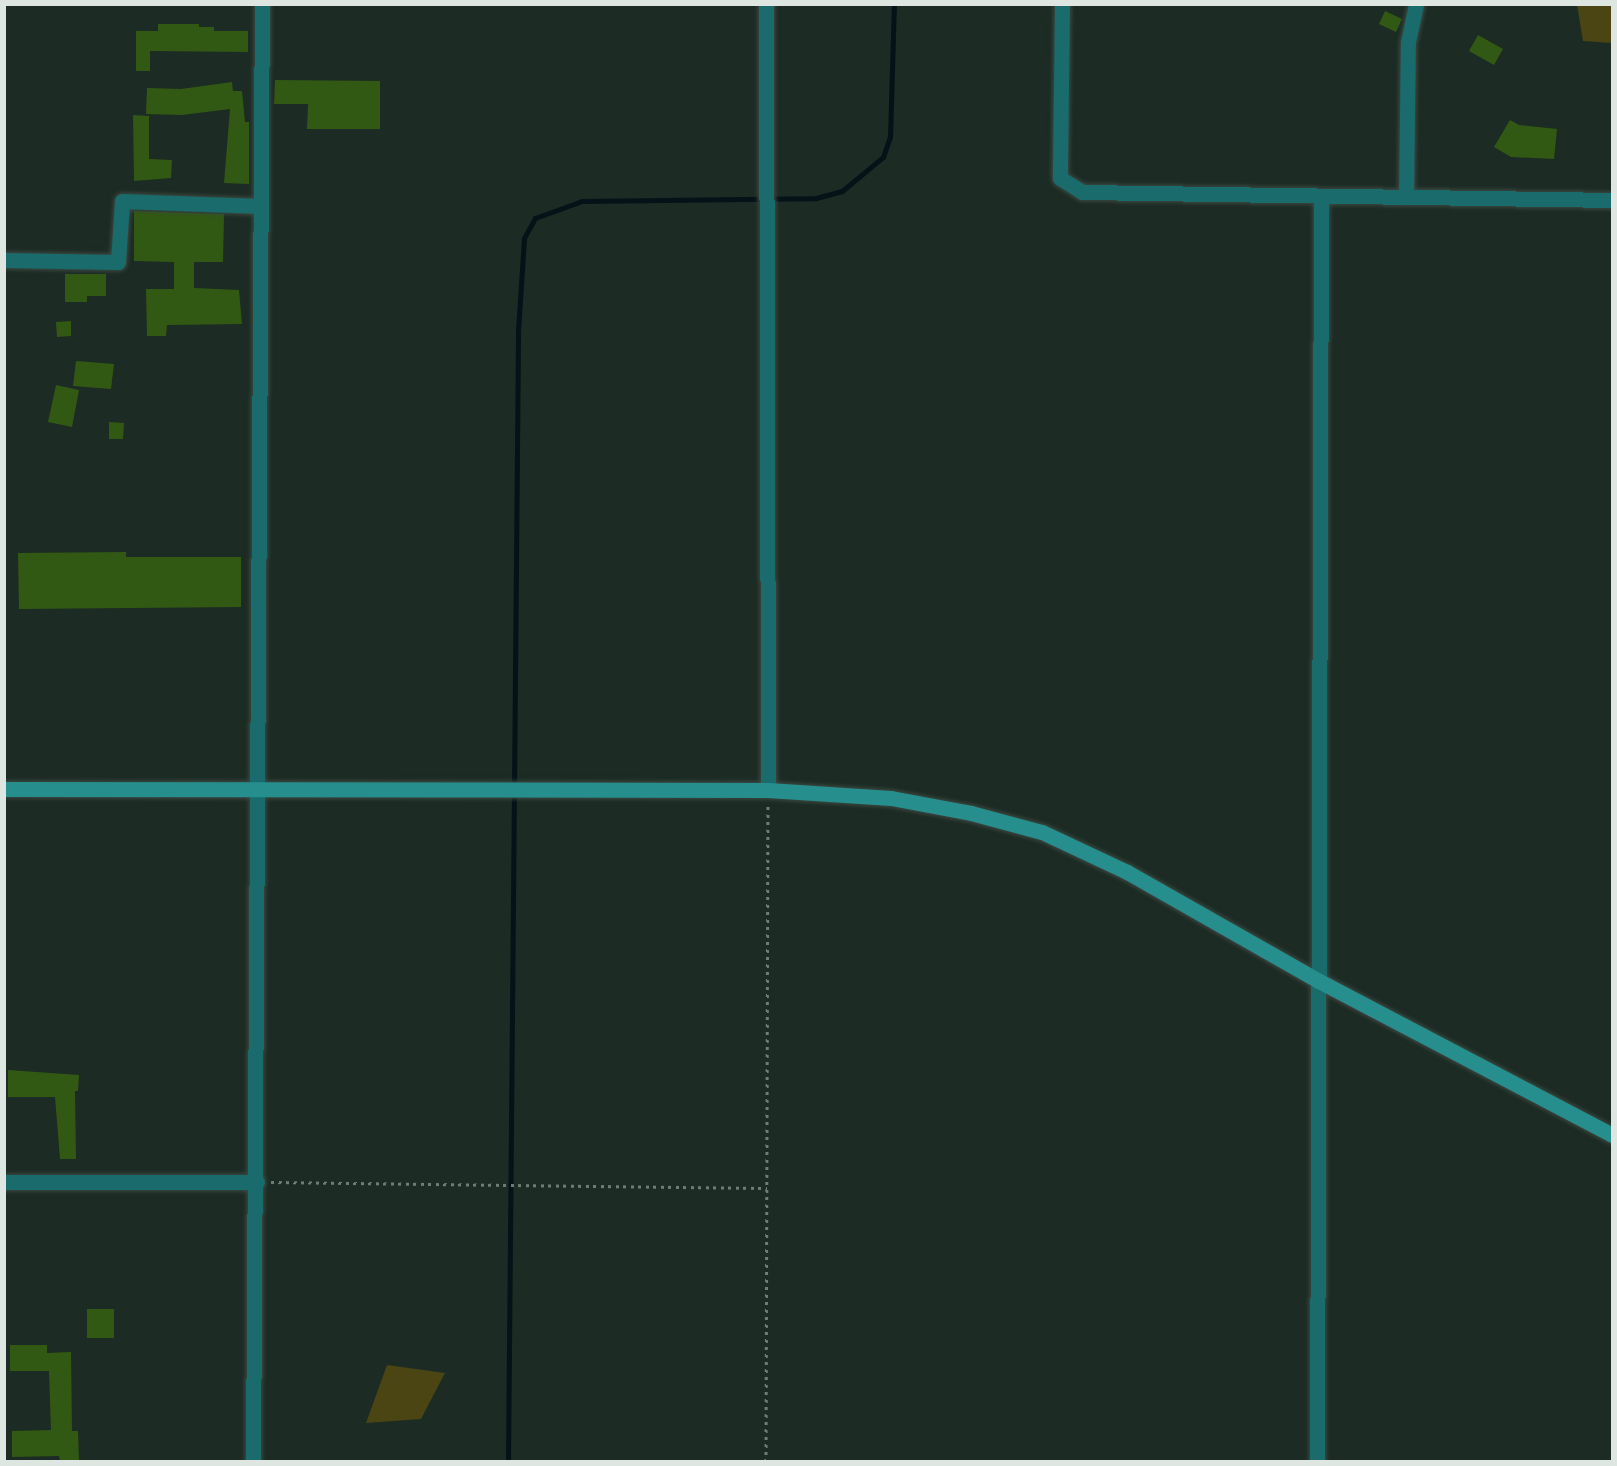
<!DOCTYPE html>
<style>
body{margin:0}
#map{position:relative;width:1617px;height:1466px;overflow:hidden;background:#1c2b24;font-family:"Open Sans",sans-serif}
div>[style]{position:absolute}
.green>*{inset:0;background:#4a4513}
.stream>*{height:5px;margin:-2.5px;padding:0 2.5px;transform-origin:2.5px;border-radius:2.5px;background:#051217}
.building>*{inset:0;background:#325913}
.path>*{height:3px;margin-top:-1.5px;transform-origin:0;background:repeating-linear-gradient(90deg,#707c76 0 3px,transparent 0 7.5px)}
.roads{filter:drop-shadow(0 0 2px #3b4942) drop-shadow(0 0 2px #3b4942)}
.street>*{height:15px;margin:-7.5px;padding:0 7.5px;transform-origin:7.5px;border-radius:7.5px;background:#196c6b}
.secondary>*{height:15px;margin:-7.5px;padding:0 7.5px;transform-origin:7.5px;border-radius:7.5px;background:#268f8e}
span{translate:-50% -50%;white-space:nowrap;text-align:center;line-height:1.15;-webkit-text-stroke:4.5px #0b110e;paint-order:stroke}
.frame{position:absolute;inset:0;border:6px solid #dde6e1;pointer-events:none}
</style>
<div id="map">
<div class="green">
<i style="clip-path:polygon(1577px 5px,1612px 5px,1612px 43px,1583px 41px)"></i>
<i style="clip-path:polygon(387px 1365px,445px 1373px,421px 1419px,366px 1423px)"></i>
</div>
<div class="stream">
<i style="left:508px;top:1462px;width:1131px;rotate:-89.49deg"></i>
<i style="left:518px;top:331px;width:93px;rotate:-86.3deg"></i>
<i style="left:524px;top:238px;width:23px;rotate:-61deg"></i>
<i style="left:535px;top:218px;width:50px;rotate:-19.9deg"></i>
<i style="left:582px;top:201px;width:234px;rotate:-0.7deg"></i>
<i style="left:816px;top:198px;width:27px;rotate:-15deg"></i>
<i style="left:842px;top:191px;width:53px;rotate:-39.7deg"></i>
<i style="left:883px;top:157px;width:21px;rotate:-71deg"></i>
<i style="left:890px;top:137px;width:133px;rotate:-88.3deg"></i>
</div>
<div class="building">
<i style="clip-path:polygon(1385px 11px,1402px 19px,1396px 32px,1379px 24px)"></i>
<i style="clip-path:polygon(158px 24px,199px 24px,199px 27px,214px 27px,214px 31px,248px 31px,248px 52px,150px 51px,150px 71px,136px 71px,136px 31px,158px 31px)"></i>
<i style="clip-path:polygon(1478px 35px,1503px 49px,1494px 65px,1469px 51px)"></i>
<i style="clip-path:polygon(275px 80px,380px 81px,380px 129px,307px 129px,308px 104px,274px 104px)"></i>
<i style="clip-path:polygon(232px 82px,233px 91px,242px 91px,245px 122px,249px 122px,249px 184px,224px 183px,230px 109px,182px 115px,146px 114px,147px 88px,181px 89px)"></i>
<i style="clip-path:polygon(133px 115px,149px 116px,149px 159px,172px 160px,171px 178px,134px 181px)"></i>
<i style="clip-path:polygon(1510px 120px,1519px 125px,1557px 129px,1554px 159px,1511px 157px,1494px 147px)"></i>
<i style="clip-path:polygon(134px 211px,224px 214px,223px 262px,194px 262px,194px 288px,239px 290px,242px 324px,167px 325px,166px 336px,147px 336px,146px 289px,174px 289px,174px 262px,134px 261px)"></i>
<i style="clip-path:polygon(65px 274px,106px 274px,106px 296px,87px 296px,87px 302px,65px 302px)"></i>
<i style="clip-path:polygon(71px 321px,71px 336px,57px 337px,56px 322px)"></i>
<i style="clip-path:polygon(76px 361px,114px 364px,111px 389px,73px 386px)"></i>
<i style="clip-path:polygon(56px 385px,79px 390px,72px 427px,48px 422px)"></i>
<i style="clip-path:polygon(109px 422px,124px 423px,123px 439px,109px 439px)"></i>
<i style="clip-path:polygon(126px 552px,126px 557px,241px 557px,241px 607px,19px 609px,18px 553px)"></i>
<i style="clip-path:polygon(8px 1070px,79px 1075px,78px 1091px,75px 1091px,76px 1159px,60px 1159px,55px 1097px,8px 1097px)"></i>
<i style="clip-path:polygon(87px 1309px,114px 1309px,114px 1338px,87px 1338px)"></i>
<i style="clip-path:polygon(10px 1345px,47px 1345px,47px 1353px,71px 1352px,72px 1431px,78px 1431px,79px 1461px,60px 1461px,59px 1456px,12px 1457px,12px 1431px,51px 1430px,49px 1371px,10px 1371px)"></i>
</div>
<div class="path">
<i style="left:271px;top:1182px;width:496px;rotate:0.7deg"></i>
<i style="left:766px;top:1462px;width:658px;rotate:-89.83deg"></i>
</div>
<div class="roads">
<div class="street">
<i style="left:766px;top:4px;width:786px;rotate:89.85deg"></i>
<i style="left:1062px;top:4px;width:174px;rotate:90.7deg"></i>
<i style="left:1060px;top:178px;width:26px;rotate:32deg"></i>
<i style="left:1082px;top:192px;width:530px;rotate:0.86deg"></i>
<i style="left:1406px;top:197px;width:155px;rotate:-89.3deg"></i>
<i style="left:1408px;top:42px;width:39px;rotate:-78deg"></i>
<i style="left:4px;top:260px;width:114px;rotate:1deg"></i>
<i style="left:118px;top:262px;width:61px;rotate:-86.2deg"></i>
<i style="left:122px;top:201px;width:138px;rotate:2.1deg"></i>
<i style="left:4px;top:1182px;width:253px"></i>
<i style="left:253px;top:1462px;width:1458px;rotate:-89.65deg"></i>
<i style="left:1317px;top:1462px;width:1266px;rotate:-89.82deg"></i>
</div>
<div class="secondary">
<i style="left:4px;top:789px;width:764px;rotate:0.07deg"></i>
<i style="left:768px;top:790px;width:123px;rotate:3.7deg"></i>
<i style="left:891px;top:798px;width:81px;rotate:10.6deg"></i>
<i style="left:971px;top:813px;width:73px;rotate:15deg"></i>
<i style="left:1042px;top:832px;width:94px;rotate:25.2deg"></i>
<i style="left:1127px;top:872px;width:221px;rotate:29.6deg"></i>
<i style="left:1319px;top:981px;width:331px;rotate:27.7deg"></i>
</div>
</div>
<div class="frame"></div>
</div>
